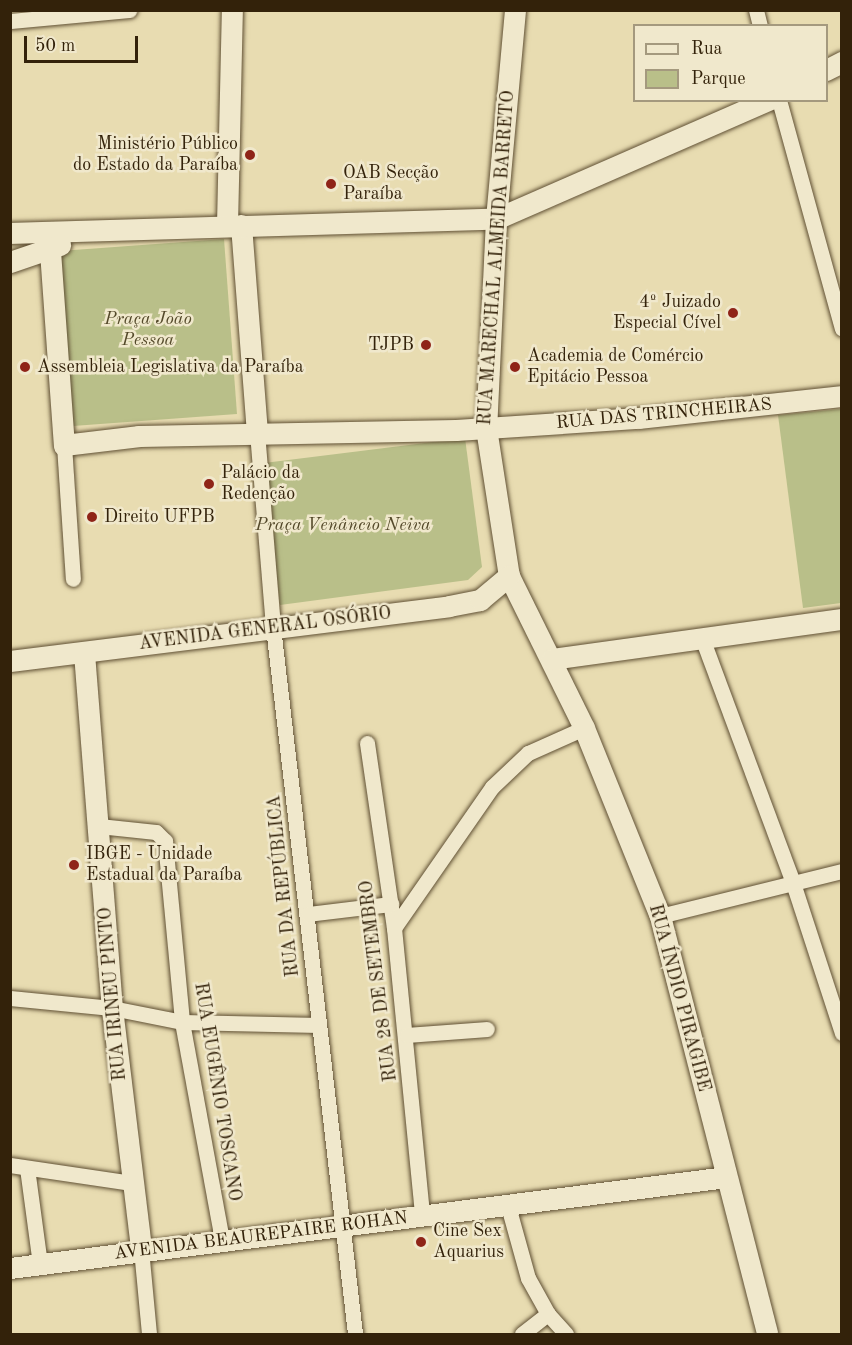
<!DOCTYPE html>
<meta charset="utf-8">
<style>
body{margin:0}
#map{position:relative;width:852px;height:1345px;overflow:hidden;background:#e8dcb1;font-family:"Old Standard TT",serif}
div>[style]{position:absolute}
.green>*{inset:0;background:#b9bf89}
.roads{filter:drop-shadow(0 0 2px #605034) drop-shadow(0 0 2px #605034)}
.street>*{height:15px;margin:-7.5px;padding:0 7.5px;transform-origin:7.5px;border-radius:7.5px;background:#f0e8cc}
.secondary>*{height:21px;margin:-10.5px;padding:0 10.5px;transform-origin:10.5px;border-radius:10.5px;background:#f0e8cc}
.dots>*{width:16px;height:16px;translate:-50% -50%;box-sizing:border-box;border:3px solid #f0e8cc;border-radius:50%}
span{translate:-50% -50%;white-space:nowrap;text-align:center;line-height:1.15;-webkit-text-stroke:5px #f0e8cc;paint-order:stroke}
.poi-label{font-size:18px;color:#33220a}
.right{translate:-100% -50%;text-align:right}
.left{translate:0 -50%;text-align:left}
.street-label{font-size:18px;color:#33220a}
.park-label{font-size:18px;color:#54492a;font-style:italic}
.frame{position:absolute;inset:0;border:12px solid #33220a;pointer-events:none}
.legend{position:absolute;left:633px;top:24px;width:195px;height:78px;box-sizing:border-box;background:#f0e8cc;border:2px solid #a4997e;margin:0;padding:8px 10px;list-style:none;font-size:18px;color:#33220a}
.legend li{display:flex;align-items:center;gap:12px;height:30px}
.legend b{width:30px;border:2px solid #a4997e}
.scale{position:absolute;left:24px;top:36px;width:114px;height:27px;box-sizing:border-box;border:3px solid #33220a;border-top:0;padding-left:8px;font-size:18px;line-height:21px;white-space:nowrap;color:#33220a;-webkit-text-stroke:4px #f0e8cc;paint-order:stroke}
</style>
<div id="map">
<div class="green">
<i style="clip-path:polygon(224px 239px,237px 414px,73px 426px,60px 251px)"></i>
<i style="clip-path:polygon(841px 409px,841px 603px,803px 608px,778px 415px)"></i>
<i style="clip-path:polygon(465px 438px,482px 567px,468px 580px,280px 605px,264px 463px)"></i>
</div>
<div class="roads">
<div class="street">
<i style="left:756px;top:10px;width:16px;rotate:76deg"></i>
<i style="left:10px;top:21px;width:120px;rotate:-5.3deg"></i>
<i style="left:779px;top:100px;width:237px;rotate:74.6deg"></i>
<i style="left:257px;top:432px;width:196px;rotate:85.3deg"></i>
<i style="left:273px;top:627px;width:712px;rotate:83.38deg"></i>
<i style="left:64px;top:445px;width:134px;rotate:86.2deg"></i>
<i style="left:702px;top:638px;width:261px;rotate:69.6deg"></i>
<i style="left:793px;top:883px;width:158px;rotate:71.9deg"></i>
<i style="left:367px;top:743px;width:187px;rotate:81.7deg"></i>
<i style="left:394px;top:928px;width:289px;rotate:84.4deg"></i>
<i style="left:99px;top:826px;width:57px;rotate:6deg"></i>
<i style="left:156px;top:832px;width:13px;rotate:45deg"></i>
<i style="left:165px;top:841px;width:182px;rotate:84.6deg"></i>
<i style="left:182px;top:1022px;width:222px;rotate:79.6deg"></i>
<i style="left:308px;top:914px;width:84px;rotate:-6.9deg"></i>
<i style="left:660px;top:916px;width:187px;rotate:-13.9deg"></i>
<i style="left:394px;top:928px;width:172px;rotate:-55.2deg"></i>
<i style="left:492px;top:787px;width:50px;rotate:-43.4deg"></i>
<i style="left:528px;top:753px;width:61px;rotate:-24.1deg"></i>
<i style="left:10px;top:998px;width:102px;rotate:5.6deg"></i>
<i style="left:112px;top:1008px;width:71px;rotate:11.3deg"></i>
<i style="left:182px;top:1022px;width:137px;rotate:1.3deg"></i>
<i style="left:407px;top:1035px;width:80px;rotate:-4.3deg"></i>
<i style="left:10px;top:1165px;width:123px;rotate:8.4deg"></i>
<i style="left:27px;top:1168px;width:97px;rotate:82.3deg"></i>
<i style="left:508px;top:1206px;width:75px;rotate:74.5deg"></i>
<i style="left:528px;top:1278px;width:41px;rotate:60.9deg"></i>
<i style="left:548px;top:1314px;width:27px;rotate:48deg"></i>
<i style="left:141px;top:1249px;width:85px;rotate:84.6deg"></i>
<i style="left:522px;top:1334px;width:33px;rotate:-38deg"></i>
</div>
<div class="secondary">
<i style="left:515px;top:10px;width:210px;rotate:95.2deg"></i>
<i style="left:496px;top:219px;width:209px;rotate:92.7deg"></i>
<i style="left:486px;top:428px;width:150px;rotate:81.2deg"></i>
<i style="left:509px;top:576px;width:169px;rotate:63.7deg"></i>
<i style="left:584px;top:728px;width:203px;rotate:68deg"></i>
<i style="left:660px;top:916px;width:431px;rotate:75.6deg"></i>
<i style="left:826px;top:70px;width:18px;rotate:-27deg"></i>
<i style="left:227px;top:225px;width:215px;rotate:-88.7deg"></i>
<i style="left:241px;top:225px;width:208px;rotate:85.6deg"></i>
<i style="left:10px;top:233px;width:486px;rotate:-1.7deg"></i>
<i style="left:496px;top:219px;width:298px;rotate:-23.6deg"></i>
<i style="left:50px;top:251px;width:195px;rotate:85.9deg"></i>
<i style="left:64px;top:445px;width:76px;rotate:-6.8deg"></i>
<i style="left:139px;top:436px;width:317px;rotate:-1.1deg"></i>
<i style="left:456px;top:430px;width:183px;rotate:-3.8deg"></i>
<i style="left:639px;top:418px;width:204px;rotate:-6.2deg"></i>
<i style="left:10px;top:262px;width:53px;rotate:-18.8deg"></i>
<i style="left:84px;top:653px;width:356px;rotate:85.5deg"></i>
<i style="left:112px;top:1008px;width:243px;rotate:83.1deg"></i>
<i style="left:552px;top:659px;width:293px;rotate:-7.9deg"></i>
<i style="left:10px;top:661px;width:442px;rotate:-7.1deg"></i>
<i style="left:449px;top:606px;width:32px;rotate:-11deg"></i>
<i style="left:480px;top:600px;width:38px;rotate:-40deg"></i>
<i style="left:10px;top:1268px;width:722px;rotate:-7.24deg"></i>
</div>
</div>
<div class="dots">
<i style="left:250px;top:155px;background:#8f2418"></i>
<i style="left:331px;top:184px;background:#8f2418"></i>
<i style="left:733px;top:313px;background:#8f2418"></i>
<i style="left:426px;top:345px;background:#8f2418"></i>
<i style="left:25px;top:367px;background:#8f2418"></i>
<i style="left:515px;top:367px;background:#8f2418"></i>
<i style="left:209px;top:484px;background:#8f2418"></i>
<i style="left:92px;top:517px;background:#8f2418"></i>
<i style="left:74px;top:865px;background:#8f2418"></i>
<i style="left:421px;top:1242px;background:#8f2418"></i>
</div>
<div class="poi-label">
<span class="right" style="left:238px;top:155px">Ministério Público<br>do Estado da Paraíba</span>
<span class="left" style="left:343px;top:184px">OAB Secção<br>Paraíba</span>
<span class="right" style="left:721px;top:313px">4º Juizado<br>Especial Cível</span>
<span class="right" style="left:414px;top:345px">TJPB</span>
<span class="left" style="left:527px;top:367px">Academia de Comércio<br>Epitácio Pessoa</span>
<span class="left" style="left:37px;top:367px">Assembleia Legislativa da Paraíba</span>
<span class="left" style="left:221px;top:484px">Palácio da<br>Redenção</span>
<span class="left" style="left:104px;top:517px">Direito UFPB</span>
<span class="left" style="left:86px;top:865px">IBGE - Unidade<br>Estadual da Paraíba</span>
<span class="left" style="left:433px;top:1242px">Cine Sex<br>Aquarius</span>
</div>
<div class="street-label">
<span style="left:497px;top:258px;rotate:-86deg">RUA MARECHAL ALMEIDA BARRETO</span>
<span style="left:664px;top:414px;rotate:-5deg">RUA DAS TRINCHEIRAS</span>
<span style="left:265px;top:629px;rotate:-7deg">AVENIDA GENERAL OSÓRIO</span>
<span style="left:284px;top:886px;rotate:-96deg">RUA DA REPÚBLICA</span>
<span style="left:379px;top:981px;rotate:-97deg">RUA 28 DE SETEMBRO</span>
<span style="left:113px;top:994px;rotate:-95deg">RUA IRINEU PINTO</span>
<span style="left:679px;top:998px;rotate:75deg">RUA ÍNDIO PIRAGIBE</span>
<span style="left:217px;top:1092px;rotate:81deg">RUA EUGÊNIO TOSCANO</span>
<span style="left:261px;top:1236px;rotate:-7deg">AVENIDA BEAUREPAIRE ROHAN</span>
</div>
<div class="park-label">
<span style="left:148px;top:330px">Praça João<br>Pessoa</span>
<span style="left:343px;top:525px">Praça Venâncio Neiva</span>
</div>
<div class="frame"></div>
<ul class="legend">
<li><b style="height:8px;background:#f0e8cc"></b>Rua</li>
<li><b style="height:16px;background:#b9bf89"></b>Parque</li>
</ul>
<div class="scale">50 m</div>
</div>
